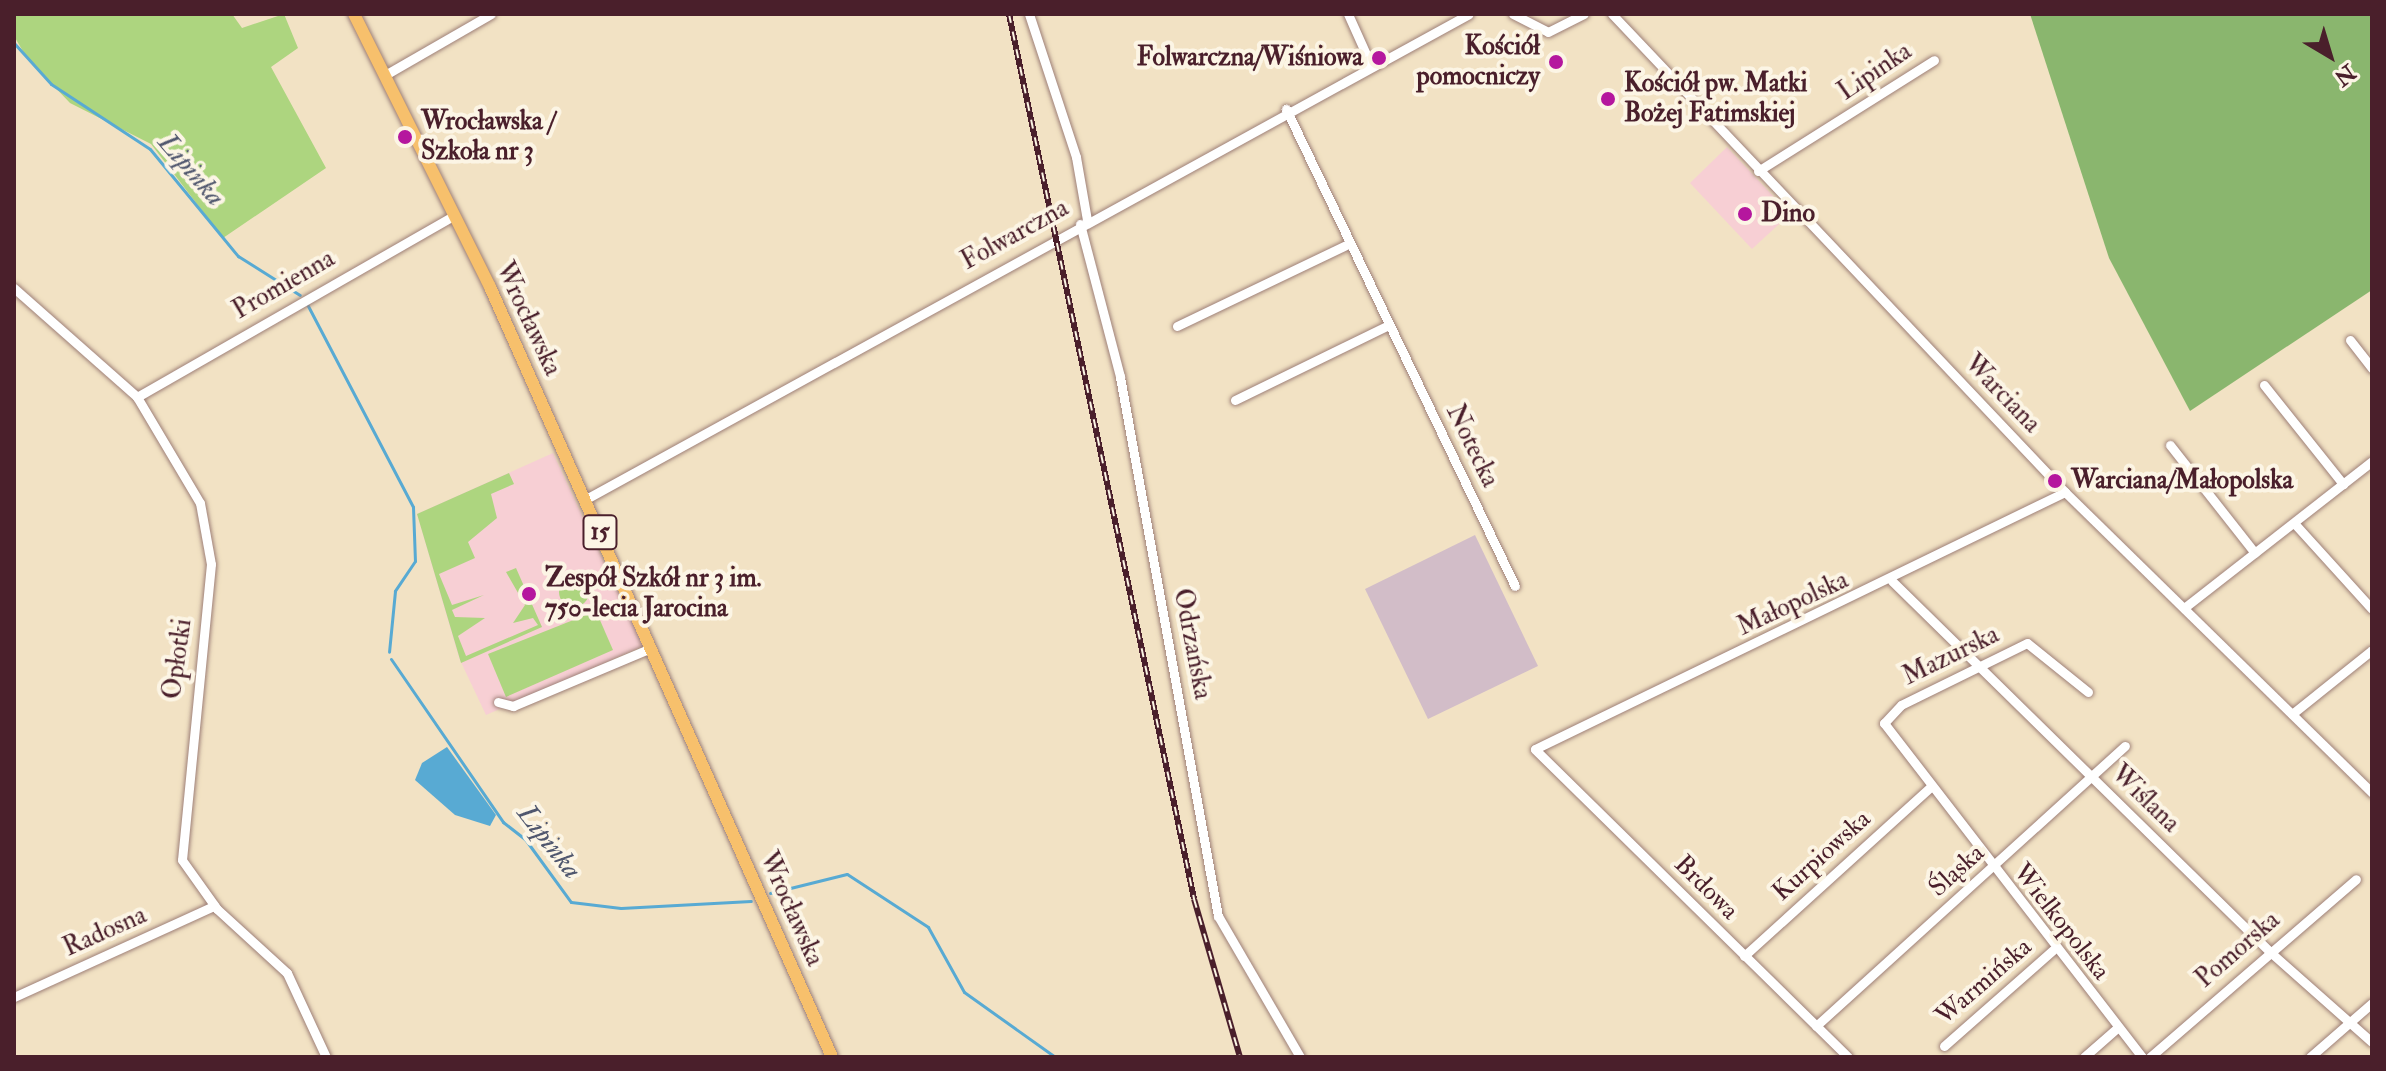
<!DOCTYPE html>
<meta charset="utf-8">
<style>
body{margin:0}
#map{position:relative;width:2386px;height:1071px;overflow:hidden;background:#f2e2c4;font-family:"IM FELL Double Pica",serif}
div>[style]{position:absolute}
.built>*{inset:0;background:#f7cfd4}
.industrial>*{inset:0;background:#d2bdc8}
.green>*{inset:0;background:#add57f}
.round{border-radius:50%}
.forest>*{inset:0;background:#8ab66e}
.water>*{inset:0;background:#58aad3}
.stream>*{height:3px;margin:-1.5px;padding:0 1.5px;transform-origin:1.5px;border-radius:1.5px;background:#58aad3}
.roads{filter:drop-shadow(0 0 2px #9e8078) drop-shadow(0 0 2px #9e8078)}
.minor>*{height:9px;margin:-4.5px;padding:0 4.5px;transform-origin:4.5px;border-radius:4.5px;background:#fff}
.major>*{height:12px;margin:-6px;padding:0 6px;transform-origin:6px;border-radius:6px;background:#f7c06c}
.rail>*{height:6px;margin-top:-3px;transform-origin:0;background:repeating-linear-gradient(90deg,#fcf5e5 0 9px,#4a1f2b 0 18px);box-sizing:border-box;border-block:2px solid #4a1f2b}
.dots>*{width:22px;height:22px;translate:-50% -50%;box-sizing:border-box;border:4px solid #fcf5e5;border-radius:50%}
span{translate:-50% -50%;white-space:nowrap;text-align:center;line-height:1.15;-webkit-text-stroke:8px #fcf5e5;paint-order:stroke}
.shield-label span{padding:2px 6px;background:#fcf5e5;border:2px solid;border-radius:6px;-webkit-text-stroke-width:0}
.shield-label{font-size:24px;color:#4a1f2b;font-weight:700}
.poi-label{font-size:26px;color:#4a1f2b;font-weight:700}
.right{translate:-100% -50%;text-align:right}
.left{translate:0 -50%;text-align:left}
.street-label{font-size:26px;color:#4a1f2b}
.water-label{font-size:28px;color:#50576e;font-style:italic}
.frame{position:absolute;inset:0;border:16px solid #4a1f2b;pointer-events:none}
.north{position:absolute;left:2290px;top:16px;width:80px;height:80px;-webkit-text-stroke:6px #fcf5e5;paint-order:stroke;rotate:142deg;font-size:22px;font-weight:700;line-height:32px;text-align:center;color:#4a1f2b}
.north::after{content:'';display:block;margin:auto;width:28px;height:36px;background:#4a1f2b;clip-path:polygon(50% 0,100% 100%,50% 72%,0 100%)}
</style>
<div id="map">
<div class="built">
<i style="clip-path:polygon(1727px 147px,1790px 214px,1752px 249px,1690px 183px)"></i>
<i style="clip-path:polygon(553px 453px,643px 646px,486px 715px,459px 658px,417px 514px)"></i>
</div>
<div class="industrial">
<i style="clip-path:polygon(1475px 535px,1538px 666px,1428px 719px,1365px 589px)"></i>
</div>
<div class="green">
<i style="clip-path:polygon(14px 14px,232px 14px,242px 28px,284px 14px,298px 48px,271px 67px,326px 168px,223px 238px,151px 144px,70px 103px,27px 58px,14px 36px)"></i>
<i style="clip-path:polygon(509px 473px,514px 484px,491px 494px,497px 518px,468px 542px,475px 558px,439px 574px,452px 605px,484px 595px,452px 610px,455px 617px,485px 618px,458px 636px,466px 656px,538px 625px,533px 618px,513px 623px,525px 605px,506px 572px,516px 568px,542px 627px,461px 663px,417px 514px)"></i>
<i class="round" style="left:559px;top:577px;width:30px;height:30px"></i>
<i style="clip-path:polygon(596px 611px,613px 650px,506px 697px,488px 654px)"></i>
</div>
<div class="forest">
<i style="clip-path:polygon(2030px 14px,2372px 14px,2372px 290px,2190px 411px,2109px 258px)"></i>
</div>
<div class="water">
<i style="clip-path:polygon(447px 747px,496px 815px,490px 826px,455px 815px,415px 780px,422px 763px)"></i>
</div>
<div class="stream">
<i style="left:14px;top:43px;width:55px;rotate:47.9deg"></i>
<i style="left:51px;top:84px;width:118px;rotate:33.3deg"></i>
<i style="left:150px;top:149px;width:139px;rotate:50.6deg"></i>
<i style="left:238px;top:256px;width:73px;rotate:32.2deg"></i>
<i style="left:307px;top:304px;width:229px;rotate:62.4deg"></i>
<i style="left:413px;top:507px;width:54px;rotate:87.9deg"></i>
<i style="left:415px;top:561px;width:36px;rotate:124deg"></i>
<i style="left:395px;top:591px;width:61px;rotate:95.6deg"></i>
<i style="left:391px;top:659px;width:198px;rotate:55.5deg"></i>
<i style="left:503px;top:822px;width:28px;rotate:38deg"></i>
<i style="left:525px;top:839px;width:78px;rotate:53.9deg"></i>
<i style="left:571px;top:902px;width:50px;rotate:6.8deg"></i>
<i style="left:621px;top:908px;width:130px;rotate:-3.1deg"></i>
<i style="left:770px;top:893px;width:79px;rotate:-13.9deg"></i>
<i style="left:847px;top:874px;width:97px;rotate:33.2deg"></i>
<i style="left:928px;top:927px;width:74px;rotate:61deg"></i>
<i style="left:964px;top:992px;width:112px;rotate:35.5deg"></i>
</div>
<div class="roads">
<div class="minor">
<i style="left:1029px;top:14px;width:151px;rotate:71.8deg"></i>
<i style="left:1076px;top:157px;width:64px;rotate:80.1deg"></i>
<i style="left:1348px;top:14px;width:54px;rotate:65.8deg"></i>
<i style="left:1513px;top:14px;width:39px;rotate:27deg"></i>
<i style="left:1548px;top:32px;width:40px;rotate:-26.6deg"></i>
<i style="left:1612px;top:14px;width:659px;rotate:46.54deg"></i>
<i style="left:2065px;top:492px;width:430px;rotate:44.4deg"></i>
<i style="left:385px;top:75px;width:122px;rotate:-29.9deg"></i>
<i style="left:1286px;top:109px;width:529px;rotate:64.36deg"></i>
<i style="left:1758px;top:171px;width:208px;rotate:-32.2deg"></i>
<i style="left:1080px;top:224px;width:158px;rotate:75.3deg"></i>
<i style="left:1120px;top:377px;width:548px;rotate:79.7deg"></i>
<i style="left:1218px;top:916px;width:163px;rotate:59.8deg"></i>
<i style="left:14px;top:288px;width:164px;rotate:41.5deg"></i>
<i style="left:137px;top:397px;width:123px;rotate:59.3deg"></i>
<i style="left:200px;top:503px;width:62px;rotate:79.8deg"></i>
<i style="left:211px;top:564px;width:297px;rotate:95.6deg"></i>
<i style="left:182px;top:860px;width:60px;rotate:54.5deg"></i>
<i style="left:217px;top:909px;width:95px;rotate:42.4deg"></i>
<i style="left:287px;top:973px;width:93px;rotate:65.1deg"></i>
<i style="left:1177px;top:326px;width:192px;rotate:-25.6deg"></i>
<i style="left:2350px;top:340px;width:36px;rotate:52deg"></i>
<i style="left:2264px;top:385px;width:127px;rotate:51.4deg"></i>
<i style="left:137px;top:397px;width:366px;rotate:-29.8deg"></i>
<i style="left:1235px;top:400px;width:171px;rotate:-26deg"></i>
<i style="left:2170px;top:445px;width:137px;rotate:51.8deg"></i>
<i style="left:586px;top:499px;width:1007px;rotate:-28.78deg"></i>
<i style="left:2294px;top:523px;width:116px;rotate:47.8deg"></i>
<i style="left:1892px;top:581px;width:528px;rotate:44.46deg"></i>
<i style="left:2269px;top:951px;width:137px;rotate:41.5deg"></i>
<i style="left:2184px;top:608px;width:239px;rotate:-38deg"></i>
<i style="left:2088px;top:692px;width:78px;rotate:-141.2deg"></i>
<i style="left:2027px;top:643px;width:140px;rotate:153.8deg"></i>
<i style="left:1901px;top:705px;width:25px;rotate:133deg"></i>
<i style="left:1884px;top:723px;width:422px;rotate:52.3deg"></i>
<i style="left:498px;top:702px;width:16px;rotate:15deg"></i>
<i style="left:513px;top:706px;width:150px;rotate:-22.8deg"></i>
<i style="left:2292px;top:714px;width:102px;rotate:-38.7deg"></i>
<i style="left:1744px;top:956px;width:250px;rotate:-42.2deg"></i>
<i style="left:14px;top:997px;width:220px;rotate:-24.5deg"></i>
<i style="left:1816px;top:1026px;width:417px;rotate:-42.2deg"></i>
<i style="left:1944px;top:1046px;width:145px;rotate:-41.4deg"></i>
<i style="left:1848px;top:1057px;width:439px;rotate:-135.5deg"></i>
<i style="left:1535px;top:749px;width:589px;rotate:-25.87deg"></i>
<i style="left:2084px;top:1057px;width:43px;rotate:-41.2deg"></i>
<i style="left:2150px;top:1057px;width:272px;rotate:-40.8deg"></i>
<i style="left:2310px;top:1057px;width:82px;rotate:-41.1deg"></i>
</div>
<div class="major">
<i style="left:354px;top:14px;width:305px;rotate:63.5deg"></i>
<i style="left:490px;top:287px;width:843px;rotate:66.05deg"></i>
</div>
</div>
<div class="rail">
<i style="left:1009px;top:14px;width:904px;rotate:78.19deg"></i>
<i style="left:1194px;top:899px;width:165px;rotate:73.8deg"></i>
</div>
<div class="dots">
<i style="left:1379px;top:58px;background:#b5179e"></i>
<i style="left:1556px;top:62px;background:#b5179e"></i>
<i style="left:1608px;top:99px;background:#b5179e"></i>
<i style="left:405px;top:137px;background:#b5179e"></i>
<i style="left:1745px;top:214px;background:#b5179e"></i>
<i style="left:2055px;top:481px;background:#b5179e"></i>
<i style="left:529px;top:594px;background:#b5179e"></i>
</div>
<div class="shield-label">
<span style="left:600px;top:532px">15</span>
</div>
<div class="poi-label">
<span class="right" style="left:1540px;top:62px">Kościół<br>pomocniczy</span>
<span class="right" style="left:1363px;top:58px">Folwarczna/Wiśniowa</span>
<span class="left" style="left:1624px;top:99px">Kościół pw. Matki<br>Bożej Fatimskiej</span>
<span class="left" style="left:421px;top:137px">Wrocławska /<br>Szkoła nr 3</span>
<span class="left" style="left:1761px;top:214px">Dino</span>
<span class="left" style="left:2071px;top:481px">Warciana/Małopolska</span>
<span class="left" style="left:545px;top:594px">Zespół Szkół nr 3 im.<br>750-lecia Jarocina</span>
</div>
<div class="street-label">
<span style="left:1875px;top:72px;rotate:-34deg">Lipinka</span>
<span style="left:1015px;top:235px;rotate:-29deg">Folwarczna</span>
<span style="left:284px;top:285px;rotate:-30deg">Promienna</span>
<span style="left:528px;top:319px;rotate:65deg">Wrocławska</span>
<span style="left:2002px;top:394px;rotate:46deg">Warciana</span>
<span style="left:1472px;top:446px;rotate:64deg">Notecka</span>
<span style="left:1793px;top:604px;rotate:-25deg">Małopolska</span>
<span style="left:1192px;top:644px;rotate:79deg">Odrzańska</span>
<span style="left:1951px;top:656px;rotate:-26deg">Mazurska</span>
<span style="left:178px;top:659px;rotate:-82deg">Opłotki</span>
<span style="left:2145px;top:799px;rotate:44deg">Wiślana</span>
<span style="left:1822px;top:856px;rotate:-42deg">Kurpiowska</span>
<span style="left:1957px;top:871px;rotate:-42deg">Śląska</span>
<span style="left:1706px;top:888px;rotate:45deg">Brdowa</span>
<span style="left:791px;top:909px;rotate:66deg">Wrocławska</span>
<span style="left:2061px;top:922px;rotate:52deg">Wielkopolska</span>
<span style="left:105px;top:932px;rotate:-24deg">Radosna</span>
<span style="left:2238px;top:950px;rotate:-41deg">Pomorska</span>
<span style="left:1984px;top:982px;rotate:-41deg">Warmińska</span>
</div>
<div class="water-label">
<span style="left:191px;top:170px;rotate:49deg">Lipinka</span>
<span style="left:549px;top:842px;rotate:52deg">Lipinka</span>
</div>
<div class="frame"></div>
<div class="north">N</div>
</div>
